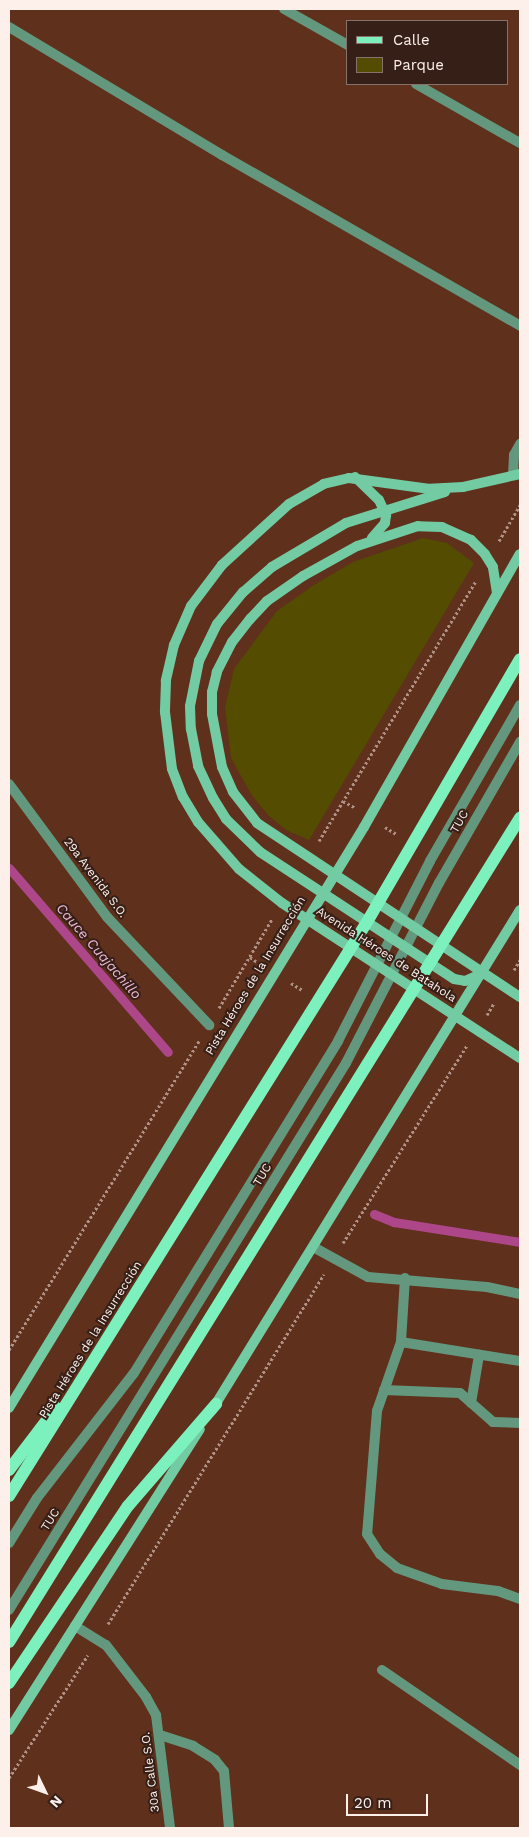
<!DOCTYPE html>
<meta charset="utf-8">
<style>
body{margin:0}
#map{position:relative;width:529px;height:1837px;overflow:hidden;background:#5f301b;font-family:"Work Sans",sans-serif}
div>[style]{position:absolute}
.green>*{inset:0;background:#544c00}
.stream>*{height:9px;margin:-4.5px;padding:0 4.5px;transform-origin:4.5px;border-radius:4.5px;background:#ad478a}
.path>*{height:3px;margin-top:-1.5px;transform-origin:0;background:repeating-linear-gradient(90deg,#af9285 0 2.5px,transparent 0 5px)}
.lane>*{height:10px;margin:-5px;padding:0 5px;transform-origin:5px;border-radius:5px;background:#63987f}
.street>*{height:10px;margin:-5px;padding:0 5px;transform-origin:5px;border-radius:5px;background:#63987f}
.secondary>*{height:10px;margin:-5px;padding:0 5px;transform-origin:5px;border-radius:5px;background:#72cba2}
.primary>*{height:12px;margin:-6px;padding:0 6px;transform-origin:6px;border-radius:6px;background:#7cf1be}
span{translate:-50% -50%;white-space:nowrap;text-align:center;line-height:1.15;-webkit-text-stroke:4px #351f16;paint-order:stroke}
.street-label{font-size:12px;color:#fdf0eb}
.water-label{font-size:14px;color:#f0bada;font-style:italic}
.frame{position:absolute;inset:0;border:10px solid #fdf0eb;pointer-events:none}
.legend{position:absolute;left:346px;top:20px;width:162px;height:65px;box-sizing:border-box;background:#351f16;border:1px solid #85736b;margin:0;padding:6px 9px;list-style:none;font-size:15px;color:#fdf0eb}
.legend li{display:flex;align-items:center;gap:10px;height:25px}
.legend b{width:25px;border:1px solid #85736b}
.north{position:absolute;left:20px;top:1767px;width:50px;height:50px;-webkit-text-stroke:4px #351f16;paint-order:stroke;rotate:132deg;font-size:14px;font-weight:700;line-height:20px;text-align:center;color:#fdf0eb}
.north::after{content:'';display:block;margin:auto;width:18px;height:22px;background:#fdf0eb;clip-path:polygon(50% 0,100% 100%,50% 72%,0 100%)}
.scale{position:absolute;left:346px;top:1794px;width:82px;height:22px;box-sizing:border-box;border:2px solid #fdf0eb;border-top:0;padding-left:6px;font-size:15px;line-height:18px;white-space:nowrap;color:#fdf0eb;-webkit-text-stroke:4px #351f16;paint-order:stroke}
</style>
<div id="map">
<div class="green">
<i style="clip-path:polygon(423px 538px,447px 543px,474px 563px,309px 840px,286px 830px,268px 815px,251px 794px,231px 758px,225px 707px,234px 669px,277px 611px,314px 585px,353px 562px)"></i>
</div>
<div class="stream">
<i style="left:9px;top:868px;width:243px;rotate:49.2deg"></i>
<i style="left:374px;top:1214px;width:22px;rotate:22deg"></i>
<i style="left:394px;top:1222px;width:128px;rotate:9deg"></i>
</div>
<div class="path">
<i style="left:499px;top:541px;width:42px;rotate:-59.7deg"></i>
<i style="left:343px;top:801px;width:13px;rotate:29deg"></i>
<i style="left:385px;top:827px;width:13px;rotate:32deg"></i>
<i style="left:319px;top:841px;width:304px;rotate:-58.9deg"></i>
<i style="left:250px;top:957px;width:12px;rotate:35deg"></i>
<i style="left:514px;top:970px;width:12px;rotate:-59deg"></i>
<i style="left:291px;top:983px;width:13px;rotate:32deg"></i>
<i style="left:219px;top:1008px;width:104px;rotate:-59.2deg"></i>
<i style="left:487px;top:1015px;width:14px;rotate:-60deg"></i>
<i style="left:343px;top:1243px;width:234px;rotate:-57.9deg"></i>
<i style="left:9px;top:1350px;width:363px;rotate:-58.4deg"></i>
<i style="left:108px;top:1624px;width:411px;rotate:-58.3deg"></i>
<i style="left:9px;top:1778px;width:146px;rotate:-57.3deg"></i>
</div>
<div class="lane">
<i style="left:315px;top:1248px;width:60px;rotate:28.7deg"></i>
<i style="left:368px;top:1277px;width:119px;rotate:4.8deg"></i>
<i style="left:487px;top:1287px;width:34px;rotate:12deg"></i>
<i style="left:405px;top:1278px;width:64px;rotate:93.6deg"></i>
<i style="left:401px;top:1342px;width:73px;rotate:109.2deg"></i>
<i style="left:377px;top:1411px;width:123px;rotate:94.6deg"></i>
<i style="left:367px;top:1534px;width:24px;rotate:57deg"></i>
<i style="left:380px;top:1554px;width:22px;rotate:39deg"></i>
<i style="left:397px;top:1568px;width:48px;rotate:19.6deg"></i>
<i style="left:442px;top:1584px;width:56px;rotate:7.1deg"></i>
<i style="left:498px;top:1591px;width:23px;rotate:20deg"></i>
<i style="left:401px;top:1342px;width:121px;rotate:9.1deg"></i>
<i style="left:384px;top:1390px;width:76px;rotate:2.3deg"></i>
<i style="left:460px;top:1393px;width:44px;rotate:41.3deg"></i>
<i style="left:493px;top:1422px;width:27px;rotate:2deg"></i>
<i style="left:471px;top:1403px;width:49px;rotate:-80.5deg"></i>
<i style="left:9px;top:1543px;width:53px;rotate:-58.1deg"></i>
<i style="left:37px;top:1498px;width:158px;rotate:-52.2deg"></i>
<i style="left:134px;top:1373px;width:390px;rotate:-58.4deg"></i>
<i style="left:338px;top:1041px;width:202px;rotate:-62.9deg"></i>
<i style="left:430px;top:861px;width:180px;rotate:-60deg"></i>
<i style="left:9px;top:1610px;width:642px;rotate:-58.36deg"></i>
<i style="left:346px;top:1063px;width:203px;rotate:-62.7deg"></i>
<i style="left:439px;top:883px;width:163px;rotate:-60.1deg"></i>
<i style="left:382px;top:1670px;width:168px;rotate:34.5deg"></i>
<i style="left:160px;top:1735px;width:35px;rotate:18deg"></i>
<i style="left:193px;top:1746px;width:26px;rotate:32deg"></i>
<i style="left:215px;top:1760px;width:14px;rotate:51deg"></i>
<i style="left:224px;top:1771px;width:57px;rotate:85deg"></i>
</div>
<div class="street">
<i style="left:284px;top:9px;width:73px;rotate:29.4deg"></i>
<i style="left:9px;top:27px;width:249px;rotate:31deg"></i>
<i style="left:222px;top:155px;width:344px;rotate:29.8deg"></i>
<i style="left:416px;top:84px;width:120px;rotate:29.6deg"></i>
<i style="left:513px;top:475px;width:20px;rotate:-87deg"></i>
<i style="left:514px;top:455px;width:13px;rotate:-61deg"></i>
<i style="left:9px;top:784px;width:165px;rotate:53.6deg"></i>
<i style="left:107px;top:917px;width:149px;rotate:46.6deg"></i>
<i style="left:75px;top:1626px;width:36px;rotate:32deg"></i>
<i style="left:106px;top:1645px;width:66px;rotate:52.4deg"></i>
<i style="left:146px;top:1697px;width:21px;rotate:61deg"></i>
<i style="left:156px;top:1715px;width:114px;rotate:82.9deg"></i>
</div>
<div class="secondary">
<i style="left:520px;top:474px;width:58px;rotate:167.2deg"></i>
<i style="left:463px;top:487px;width:33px;rotate:177deg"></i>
<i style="left:430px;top:489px;width:82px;rotate:-172.3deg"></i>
<i style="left:349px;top:478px;width:26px;rotate:167deg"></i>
<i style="left:324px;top:484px;width:40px;rotate:150.3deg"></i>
<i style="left:289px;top:504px;width:91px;rotate:137.7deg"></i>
<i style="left:222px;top:565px;width:51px;rotate:127.1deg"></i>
<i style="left:191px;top:606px;width:43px;rotate:113.6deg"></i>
<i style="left:174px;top:645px;width:37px;rotate:103deg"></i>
<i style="left:166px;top:681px;width:31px;rotate:92deg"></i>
<i style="left:165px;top:712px;width:57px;rotate:83deg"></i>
<i style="left:172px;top:769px;width:30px;rotate:69deg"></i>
<i style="left:183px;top:797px;width:29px;rotate:59deg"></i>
<i style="left:198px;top:822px;width:62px;rotate:48.9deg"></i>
<i style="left:239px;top:869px;width:55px;rotate:38.3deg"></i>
<i style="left:282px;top:903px;width:284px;rotate:33.1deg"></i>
<i style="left:355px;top:477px;width:33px;rotate:44deg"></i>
<i style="left:379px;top:500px;width:17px;rotate:65deg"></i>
<i style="left:386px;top:515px;width:8px;rotate:97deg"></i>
<i style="left:385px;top:523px;width:20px;rotate:131deg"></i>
<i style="left:445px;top:492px;width:104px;rotate:162.6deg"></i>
<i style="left:346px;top:523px;width:86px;rotate:149.3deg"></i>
<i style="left:272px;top:567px;width:38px;rotate:139deg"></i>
<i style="left:243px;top:592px;width:41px;rotate:129.1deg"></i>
<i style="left:217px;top:624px;width:41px;rotate:115.9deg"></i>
<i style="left:199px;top:661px;width:46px;rotate:101.3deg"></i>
<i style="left:190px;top:706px;width:23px;rotate:88deg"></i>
<i style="left:191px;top:729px;width:38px;rotate:79deg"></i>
<i style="left:198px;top:766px;width:35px;rotate:65deg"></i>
<i style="left:213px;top:798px;width:25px;rotate:58deg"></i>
<i style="left:226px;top:819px;width:47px;rotate:44.1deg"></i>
<i style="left:260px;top:852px;width:232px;rotate:33.2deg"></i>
<i style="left:454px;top:979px;width:11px;rotate:10deg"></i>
<i style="left:465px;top:981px;width:17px;rotate:-24deg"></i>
<i style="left:497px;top:593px;width:26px;rotate:-99deg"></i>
<i style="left:493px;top:567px;width:15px;rotate:-122deg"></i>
<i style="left:485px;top:554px;width:20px;rotate:-135deg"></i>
<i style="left:471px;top:540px;width:32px;rotate:-156deg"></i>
<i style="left:442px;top:527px;width:24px;rotate:-178deg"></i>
<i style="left:418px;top:526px;width:64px;rotate:161.8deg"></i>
<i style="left:357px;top:546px;width:62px;rotate:150.9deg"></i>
<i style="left:303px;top:576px;width:44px;rotate:145.2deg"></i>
<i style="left:267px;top:601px;width:25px;rotate:133deg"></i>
<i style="left:250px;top:619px;width:29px;rotate:128deg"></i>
<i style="left:232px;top:642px;width:34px;rotate:117deg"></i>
<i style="left:217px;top:672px;width:21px;rotate:104deg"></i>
<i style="left:212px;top:692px;width:22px;rotate:90deg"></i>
<i style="left:212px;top:714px;width:54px;rotate:79.3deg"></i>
<i style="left:222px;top:767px;width:27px;rotate:66deg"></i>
<i style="left:233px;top:792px;width:39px;rotate:52deg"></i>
<i style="left:257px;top:823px;width:315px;rotate:33.5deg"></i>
<i style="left:9px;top:1408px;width:681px;rotate:-58.57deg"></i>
<i style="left:364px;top:827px;width:314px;rotate:-60.3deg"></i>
<i style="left:212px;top:1410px;width:587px;rotate:-58.37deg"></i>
<i style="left:9px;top:1730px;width:356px;rotate:-57.6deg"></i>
</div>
<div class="primary">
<i style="left:9px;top:1470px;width:78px;rotate:-52.8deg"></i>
<i style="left:9px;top:1496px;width:676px;rotate:-58.05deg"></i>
<i style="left:367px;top:922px;width:304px;rotate:-59.8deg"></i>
<i style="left:9px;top:1642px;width:970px;rotate:-58.2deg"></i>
<i style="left:9px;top:1683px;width:213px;rotate:-56.1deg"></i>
<i style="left:128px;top:1506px;width:135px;rotate:-49.2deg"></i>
</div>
<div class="street-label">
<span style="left:460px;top:822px;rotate:-60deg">TUC</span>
<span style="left:95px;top:878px;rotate:53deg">29a Avenida S.O.</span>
<span style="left:386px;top:955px;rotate:33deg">Avenida Héroes de Batahola</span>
<span style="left:256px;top:976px;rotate:-59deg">Pista Héroes de la Insurrección</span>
<span style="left:263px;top:1175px;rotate:-59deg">TUC</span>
<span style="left:91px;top:1340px;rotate:-58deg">Pista Héroes de la Insurrección</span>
<span style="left:51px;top:1520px;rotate:-58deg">TUC</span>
<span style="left:151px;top:1772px;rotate:-97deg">30a Calle S.O.</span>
</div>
<div class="water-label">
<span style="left:99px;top:951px;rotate:49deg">Cauce Cuajachillo</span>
</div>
<div class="frame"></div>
<ul class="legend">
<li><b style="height:6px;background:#7cf1be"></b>Calle</li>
<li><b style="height:14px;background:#544c00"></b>Parque</li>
</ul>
<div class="north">N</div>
<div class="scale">20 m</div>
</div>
